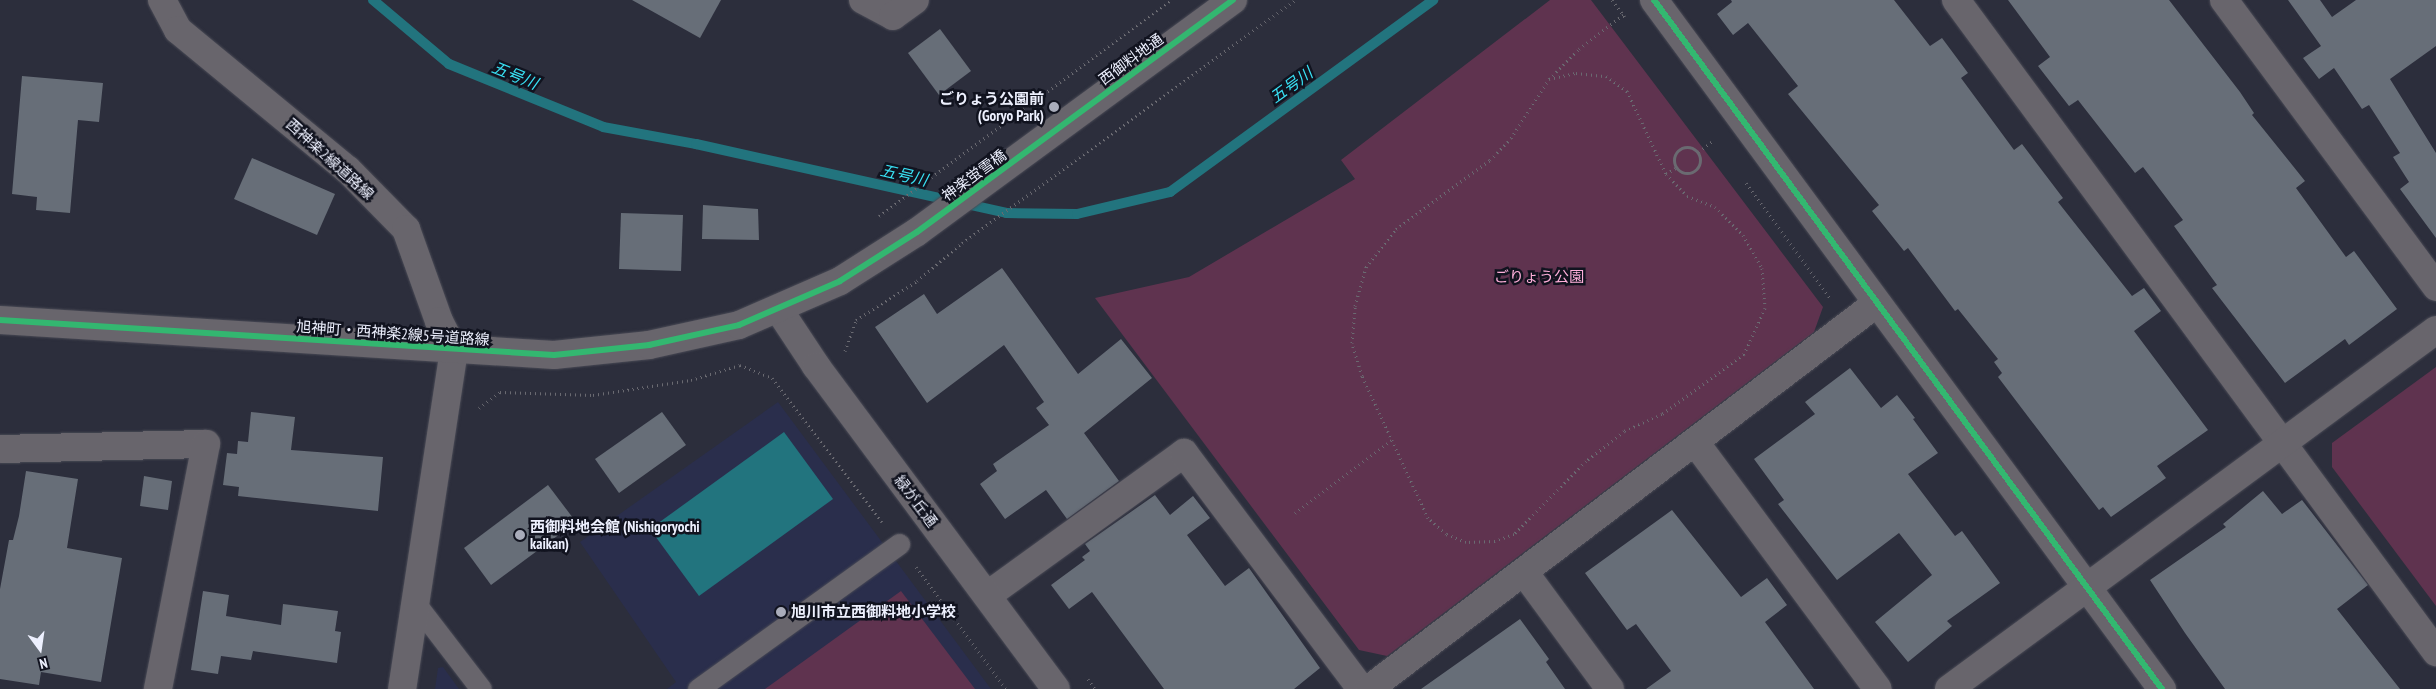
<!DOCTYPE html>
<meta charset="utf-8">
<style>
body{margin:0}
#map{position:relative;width:2436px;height:689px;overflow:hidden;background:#2c2e3c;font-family:"PT Sans Narrow","Noto Sans JP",sans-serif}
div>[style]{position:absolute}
.built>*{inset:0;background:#2a2e4c}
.green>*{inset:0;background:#5f334f}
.water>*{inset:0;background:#22747e}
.stream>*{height:10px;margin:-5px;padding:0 5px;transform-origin:5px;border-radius:5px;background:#22747e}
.building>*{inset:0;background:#676e78}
.path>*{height:3px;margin-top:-1.5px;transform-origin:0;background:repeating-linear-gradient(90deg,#6a6a71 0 1px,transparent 0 5px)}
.path>.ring{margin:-1.5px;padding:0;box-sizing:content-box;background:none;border:3px solid #6a6a71;border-radius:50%}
.roads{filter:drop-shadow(0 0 1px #494a55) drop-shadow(0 0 1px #494a55)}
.service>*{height:21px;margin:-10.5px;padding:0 10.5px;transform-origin:10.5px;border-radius:10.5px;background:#68656c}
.minor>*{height:28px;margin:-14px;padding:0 14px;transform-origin:14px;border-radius:14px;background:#68656c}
.tertiary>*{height:28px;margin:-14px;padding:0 14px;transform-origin:14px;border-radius:14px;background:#68656c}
.cycleway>*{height:6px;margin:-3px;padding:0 3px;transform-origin:3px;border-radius:3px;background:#33b770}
.dots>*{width:14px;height:14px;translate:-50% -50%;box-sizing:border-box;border:2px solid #11131f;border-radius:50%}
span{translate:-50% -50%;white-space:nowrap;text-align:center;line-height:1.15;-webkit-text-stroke:5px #11131f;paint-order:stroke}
.street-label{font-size:15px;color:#edf0fe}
.poi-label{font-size:15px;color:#edf0fe;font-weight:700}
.right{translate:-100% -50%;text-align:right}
.left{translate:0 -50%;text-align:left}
.park-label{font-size:15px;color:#feafda}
.water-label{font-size:16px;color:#39e1f4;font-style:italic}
.north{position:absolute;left:15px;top:624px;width:50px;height:50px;-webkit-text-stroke:4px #11131f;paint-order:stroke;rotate:166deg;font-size:14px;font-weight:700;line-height:20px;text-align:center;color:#edf0fe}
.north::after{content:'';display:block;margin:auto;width:18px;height:22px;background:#edf0fe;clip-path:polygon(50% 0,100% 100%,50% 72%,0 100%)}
</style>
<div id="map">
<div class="built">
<i style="clip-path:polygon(778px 402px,991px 689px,667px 689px,676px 682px,580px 542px)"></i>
<i style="clip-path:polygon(443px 667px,459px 689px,435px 689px,438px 668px)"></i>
</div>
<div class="green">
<i style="clip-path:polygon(1550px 0,1591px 0,1823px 307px,1814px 332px,1387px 656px,1359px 650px,1095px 298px,1189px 277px,1355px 179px,1341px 160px)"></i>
<i style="clip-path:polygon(2436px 367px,2436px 606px,2332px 467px,2332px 443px)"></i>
<i style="clip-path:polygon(901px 591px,975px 689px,765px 689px)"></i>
</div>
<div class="water">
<i style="clip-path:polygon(784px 432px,833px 499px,699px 596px,650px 529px)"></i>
</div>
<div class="stream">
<i style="left:373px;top:0;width:99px;rotate:40.1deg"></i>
<i style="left:449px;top:64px;width:166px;rotate:22.2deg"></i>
<i style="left:603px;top:127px;width:95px;rotate:10.4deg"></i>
<i style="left:696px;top:144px;width:318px;rotate:12.5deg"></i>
<i style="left:1006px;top:213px;width:71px;rotate:0.8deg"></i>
<i style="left:1077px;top:214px;width:96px;rotate:-13.3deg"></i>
<i style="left:1170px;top:192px;width:326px;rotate:-36.1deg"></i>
</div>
<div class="building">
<i style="clip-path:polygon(632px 0,721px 0,700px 38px)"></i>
<i style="clip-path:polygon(1731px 0,1894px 0,1930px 46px,1942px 38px,1968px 73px,1961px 78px,2014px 150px,2022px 144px,2063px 198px,2058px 202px,2132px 296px,2144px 288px,2161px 311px,2134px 331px,2208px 430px,2157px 466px,2166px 478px,2111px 517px,2103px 507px,2099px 510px,1998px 377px,2002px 373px,1994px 362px,1998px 359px,1958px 309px,1955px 311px,1908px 248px,1904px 251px,1872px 211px,1879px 205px,1788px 94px,1798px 86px,1748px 23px,1733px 35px,1717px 14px,1732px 2px)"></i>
<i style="clip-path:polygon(2008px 0,2169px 0,2240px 92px,2254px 113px,2252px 115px,2305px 181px,2296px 188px,2346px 257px,2354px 251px,2397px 309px,2349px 345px,2345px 339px,2285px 383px,2212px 288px,2217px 285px,2174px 226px,2183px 220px,2143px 167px,2135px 173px,2078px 100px,2069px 106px,2038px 66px,2050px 57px)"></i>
<i style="clip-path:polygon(2288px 0,2320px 0,2332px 17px,2356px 0,2436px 0,2436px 46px,2390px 79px,2436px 153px,2436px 238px,2400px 189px,2409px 182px,2393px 157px,2400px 153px,2369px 105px,2362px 109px,2334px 68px,2319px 79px,2303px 58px,2321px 46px)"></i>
<i style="clip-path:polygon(940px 29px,971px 71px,939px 95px,908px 53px)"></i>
<i style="clip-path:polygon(22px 76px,103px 83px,99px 122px,78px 120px,70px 213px,36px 210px,37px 197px,12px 194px)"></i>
<i style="clip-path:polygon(252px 158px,335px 194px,317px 235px,234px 199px)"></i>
<i style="clip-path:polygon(703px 205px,758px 209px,759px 240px,702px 239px)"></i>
<i style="clip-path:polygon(621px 213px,683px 215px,681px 271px,619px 269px)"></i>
<i style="clip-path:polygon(1002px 268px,1078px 374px,1121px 339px,1152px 378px,1084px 433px,1119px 481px,1067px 519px,1046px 490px,1005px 519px,980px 484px,997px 471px,993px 464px,1049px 425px,1036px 408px,1044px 402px,1004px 345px,927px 403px,875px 327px,924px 294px,937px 314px)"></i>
<i style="clip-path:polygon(1850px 368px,1881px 408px,1897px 395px,1915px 418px,1913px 419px,1938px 453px,1908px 474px,1955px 536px,1962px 531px,2000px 583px,1947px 621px,1952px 626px,1908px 662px,1875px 622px,1932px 575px,1899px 533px,1837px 580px,1778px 504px,1784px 500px,1754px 459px,1815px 414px,1805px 402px)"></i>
<i style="clip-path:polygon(251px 412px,295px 417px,291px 450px,383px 457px,378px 511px,238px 496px,239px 487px,223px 485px,227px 453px,237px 454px,238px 441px,248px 442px)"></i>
<i style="clip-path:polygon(662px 412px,686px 445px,619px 493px,595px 459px)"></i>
<i style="clip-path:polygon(26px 471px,78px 479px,67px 548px,122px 558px,101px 682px,41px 672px,39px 685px,0 679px,0 589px,9px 540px,13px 540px,19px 516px)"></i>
<i style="clip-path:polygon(144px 476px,172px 481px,168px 510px,140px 506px)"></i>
<i style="clip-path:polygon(548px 485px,576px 522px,491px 585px,464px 548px)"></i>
<i style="clip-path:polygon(2263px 491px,2282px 514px,2302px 500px,2368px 585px,2337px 609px,2400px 689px,2225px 689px,2185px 633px,2150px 580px,2226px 527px,2223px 524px)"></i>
<i style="clip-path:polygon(1155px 495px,1170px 515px,1193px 496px,1210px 518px,1187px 535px,1225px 586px,1249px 568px,1320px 668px,1294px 689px,1164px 689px,1092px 592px,1069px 609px,1051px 585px,1085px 560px,1082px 557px,1090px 551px,1085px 544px)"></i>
<i style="clip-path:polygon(1672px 510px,1741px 597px,1767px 578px,1787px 605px,1765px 622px,1814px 689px,1646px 689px,1671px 671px,1636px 624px,1627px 630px,1585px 573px)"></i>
<i style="clip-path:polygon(203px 591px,229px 595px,226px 616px,281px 625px,283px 604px,338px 611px,335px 631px,341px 632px,337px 663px,253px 651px,251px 660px,221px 656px,218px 674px,191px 670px)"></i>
<i style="clip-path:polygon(1520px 619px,1549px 659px,1546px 662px,1565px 689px,1421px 689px)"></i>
</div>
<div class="path">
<i style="left:1612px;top:0;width:21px;rotate:53deg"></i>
<i style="left:1549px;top:79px;width:28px;rotate:-13deg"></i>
<i style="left:1576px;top:73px;width:30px;rotate:6deg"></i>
<i style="left:1606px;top:76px;width:26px;rotate:36deg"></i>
<i style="left:1627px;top:91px;width:92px;rotate:64.8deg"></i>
<i style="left:1666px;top:174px;width:30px;rotate:46deg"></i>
<i style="left:1687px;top:196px;width:30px;rotate:21deg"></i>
<i style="left:1715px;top:207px;width:40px;rotate:45deg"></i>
<i style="left:1743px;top:235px;width:38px;rotate:60deg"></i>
<i style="left:1762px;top:268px;width:40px;rotate:85.7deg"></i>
<i style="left:1765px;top:308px;width:51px;rotate:114.5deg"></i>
<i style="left:1744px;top:354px;width:102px;rotate:143.8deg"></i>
<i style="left:1662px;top:414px;width:42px;rotate:155.9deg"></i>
<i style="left:1624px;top:431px;width:48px;rotate:141.7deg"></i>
<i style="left:1586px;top:461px;width:103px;rotate:134.6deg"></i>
<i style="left:1514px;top:534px;width:20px;rotate:160deg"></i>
<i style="left:1495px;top:541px;width:29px;rotate:178deg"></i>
<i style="left:1466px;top:542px;width:22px;rotate:-158deg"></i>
<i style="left:1446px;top:534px;width:24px;rotate:-138deg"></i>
<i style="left:1428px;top:518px;width:157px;rotate:-114.9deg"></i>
<i style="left:1362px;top:376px;width:34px;rotate:-107deg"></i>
<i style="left:1352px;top:343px;width:37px;rotate:-85deg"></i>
<i style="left:1355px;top:306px;width:41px;rotate:-74.2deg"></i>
<i style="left:1366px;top:267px;width:48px;rotate:-51.7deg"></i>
<i style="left:1396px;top:229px;width:117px;rotate:-36.3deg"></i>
<i style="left:1490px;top:160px;width:30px;rotate:-46deg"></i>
<i style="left:1511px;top:138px;width:70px;rotate:-57.2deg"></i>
<i style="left:1549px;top:79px;width:42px;rotate:-45deg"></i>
<i style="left:1579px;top:49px;width:56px;rotate:-37.7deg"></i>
<i class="ring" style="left:1674px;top:147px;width:23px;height:23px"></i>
<i style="left:1699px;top:152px;width:19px;rotate:-39deg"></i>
<i style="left:1666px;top:174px;width:13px;rotate:-32deg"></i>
<i style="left:1746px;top:183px;width:144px;rotate:53.8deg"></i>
<i style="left:879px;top:216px;width:363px;rotate:-36.5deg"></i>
<i style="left:845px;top:351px;width:33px;rotate:-70deg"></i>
<i style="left:856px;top:320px;width:72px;rotate:-32.6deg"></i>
<i style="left:917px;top:281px;width:59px;rotate:-40.2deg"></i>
<i style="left:962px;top:243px;width:412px;rotate:-36.1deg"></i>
<i style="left:479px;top:408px;width:26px;rotate:-37deg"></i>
<i style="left:500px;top:392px;width:93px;rotate:1.8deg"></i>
<i style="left:593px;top:395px;width:99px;rotate:-8.7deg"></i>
<i style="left:691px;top:380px;width:51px;rotate:-17deg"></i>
<i style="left:740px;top:365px;width:35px;rotate:22deg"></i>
<i style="left:772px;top:378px;width:181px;rotate:52.6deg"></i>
<i style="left:1295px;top:513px;width:121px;rotate:-37deg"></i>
<i style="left:916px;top:567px;width:152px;rotate:53.6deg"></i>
<i style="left:1088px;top:679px;width:12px;rotate:55deg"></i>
</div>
<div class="roads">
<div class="service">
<i style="left:415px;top:603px;width:108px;rotate:52.5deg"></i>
<i style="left:698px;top:689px;width:248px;rotate:-35.8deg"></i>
</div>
<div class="minor">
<i style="left:162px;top:0;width:34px;rotate:62deg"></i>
<i style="left:178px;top:30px;width:220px;rotate:39.5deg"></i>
<i style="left:348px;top:170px;width:83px;rotate:45.5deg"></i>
<i style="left:406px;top:229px;width:98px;rotate:70.3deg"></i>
<i style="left:439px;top:321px;width:33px;rotate:63deg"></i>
<i style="left:454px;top:350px;width:343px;rotate:98.7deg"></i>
<i style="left:863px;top:0;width:34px;rotate:28deg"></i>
<i style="left:893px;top:16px;width:27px;rotate:-36deg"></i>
<i style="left:1654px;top:0;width:856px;rotate:53.6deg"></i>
<i style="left:1956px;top:0;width:810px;rotate:53.64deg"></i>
<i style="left:2224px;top:0;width:357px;rotate:53.5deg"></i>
<i style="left:1695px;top:442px;width:307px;rotate:53.5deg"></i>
<i style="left:0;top:449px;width:206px;rotate:-1.4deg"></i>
<i style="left:206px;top:444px;width:250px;rotate:101.1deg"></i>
<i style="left:1524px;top:572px;width:145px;rotate:53.7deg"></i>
<i style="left:988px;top:595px;width:242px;rotate:-35.9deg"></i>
<i style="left:1184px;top:453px;width:295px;rotate:53.1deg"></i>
<i style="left:1369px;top:689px;width:638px;rotate:-37.23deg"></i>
<i style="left:1949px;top:689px;width:605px;rotate:-36.4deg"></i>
</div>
<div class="tertiary">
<i style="left:779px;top:310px;width:67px;rotate:56.5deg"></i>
<i style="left:816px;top:366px;width:402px;rotate:53.4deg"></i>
<i style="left:0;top:320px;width:555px;rotate:3.61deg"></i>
<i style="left:554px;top:355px;width:96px;rotate:-6deg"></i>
<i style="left:649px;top:345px;width:92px;rotate:-12.5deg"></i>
<i style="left:739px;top:325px;width:110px;rotate:-23.5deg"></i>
<i style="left:840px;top:281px;width:91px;rotate:-32.5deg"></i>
<i style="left:917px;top:232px;width:392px;rotate:-36.3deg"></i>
</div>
</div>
<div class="cycleway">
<i style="left:1654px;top:0;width:856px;rotate:53.6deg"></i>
<i style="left:0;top:320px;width:555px;rotate:3.61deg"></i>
<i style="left:554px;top:355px;width:96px;rotate:-6deg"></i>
<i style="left:649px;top:345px;width:92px;rotate:-12.5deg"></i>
<i style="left:739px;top:325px;width:110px;rotate:-23.5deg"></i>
<i style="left:840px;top:281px;width:91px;rotate:-32.5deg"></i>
<i style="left:917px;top:232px;width:392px;rotate:-36.3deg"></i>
</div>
<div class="dots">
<i style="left:1054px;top:107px;background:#a9acba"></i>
<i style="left:520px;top:535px;background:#a9acba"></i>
<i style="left:781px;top:612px;background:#a9acba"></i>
</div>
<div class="street-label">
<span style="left:1131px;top:59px;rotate:-36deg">西御料地通</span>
<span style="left:330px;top:159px;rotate:42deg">西神楽2線道路線</span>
<span style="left:974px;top:175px;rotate:-36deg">神楽蛍雪橋</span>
<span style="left:393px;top:333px;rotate:4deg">旭神町・西神楽2線5号道路線</span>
<span style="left:916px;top:501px;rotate:53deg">緑が丘通</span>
</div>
<div class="poi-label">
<span class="right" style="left:1044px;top:107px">ごりょう公園前<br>(Goryo Park)</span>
<span class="left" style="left:530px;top:535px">西御料地会館 (Nishigoryochi<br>kaikan)</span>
<span class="left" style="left:791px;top:612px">旭川市立西御料地小学校</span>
</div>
<div class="park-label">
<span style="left:1539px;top:277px">ごりょう公園</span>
</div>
<div class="water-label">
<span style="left:515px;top:75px;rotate:22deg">五号川</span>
<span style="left:1291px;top:85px;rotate:-36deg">五号川</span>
<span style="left:904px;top:175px;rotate:13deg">五号川</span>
</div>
<div class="north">N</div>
</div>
